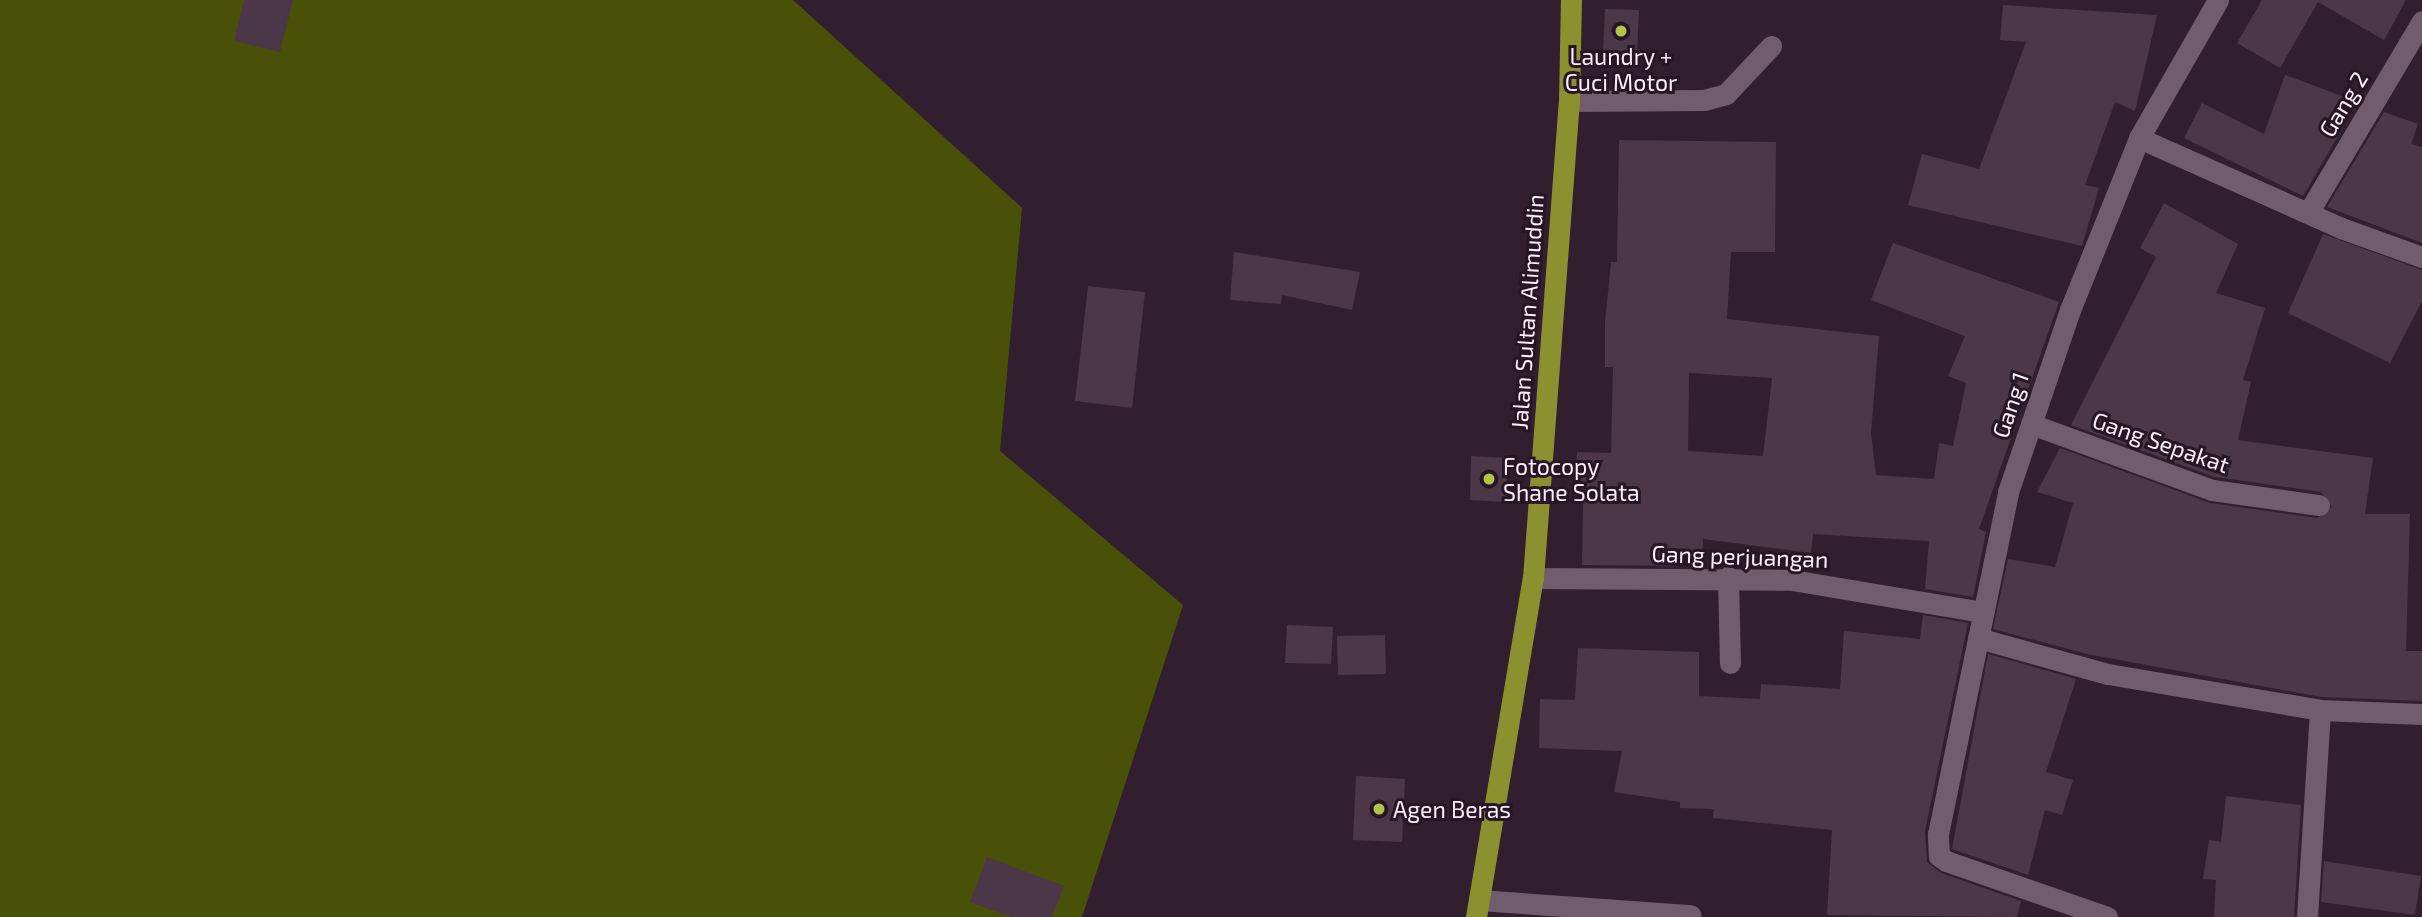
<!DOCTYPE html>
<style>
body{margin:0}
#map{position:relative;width:2422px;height:917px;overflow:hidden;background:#311f2f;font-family:"Exo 2",sans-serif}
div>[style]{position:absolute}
.forest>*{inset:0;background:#495109}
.building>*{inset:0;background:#4b3748}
.minor>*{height:21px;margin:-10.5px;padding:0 10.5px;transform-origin:10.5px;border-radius:10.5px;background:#715c6e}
.major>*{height:21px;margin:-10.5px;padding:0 10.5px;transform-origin:10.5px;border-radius:10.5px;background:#8d902e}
.dots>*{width:19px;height:19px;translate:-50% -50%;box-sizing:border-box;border:4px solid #271625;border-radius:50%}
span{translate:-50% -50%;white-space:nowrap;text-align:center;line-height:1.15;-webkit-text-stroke:6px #271625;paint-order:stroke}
.poi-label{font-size:23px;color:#fbeef9}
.left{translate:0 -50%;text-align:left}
.street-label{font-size:23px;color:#fbeef9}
</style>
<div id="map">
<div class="forest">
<i style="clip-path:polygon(0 0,793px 0,1022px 208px,1000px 451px,1183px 605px,1082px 917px,0 917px)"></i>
</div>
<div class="building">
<i style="clip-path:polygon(244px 0,293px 0,280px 52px,234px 41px)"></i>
<i style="clip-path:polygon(2262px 0,2406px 0,2384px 40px,2318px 2px,2280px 68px,2237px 43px)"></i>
<i style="clip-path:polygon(2003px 5px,2157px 15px,2135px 111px,2115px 102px,2085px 185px,2099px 188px,2082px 246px,1908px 205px,1922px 154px,1979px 169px,2026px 42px,2000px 40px)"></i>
<i style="clip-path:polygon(1605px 9px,1639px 10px,1637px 54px,1603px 52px)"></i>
<i style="clip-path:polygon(2285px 75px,2358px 102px,2303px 196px,2184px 138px,2202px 103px,2264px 134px)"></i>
<i style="clip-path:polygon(2384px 112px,2418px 124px,2411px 144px,2422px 147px,2422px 243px,2327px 207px)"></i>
<i style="clip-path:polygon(evenodd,1619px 140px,1776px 142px,1775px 252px,1731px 252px,1727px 319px,1879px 336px,1871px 433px,1876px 475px,1934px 479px,1939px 443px,1953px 446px,1966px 383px,1948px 376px,1965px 336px,1871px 300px,1893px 243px,2059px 302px,1979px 529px,1986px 532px,1973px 597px,1925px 589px,1929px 541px,1813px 534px,1811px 553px,1703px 539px,1702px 566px,1582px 565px,1583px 501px,1574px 500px,1577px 452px,1611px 453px,1613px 367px,1605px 367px,1605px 323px,1611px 262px,1617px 262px,1619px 140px,1689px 373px,1772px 378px,1763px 456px,1688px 451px,1689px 373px)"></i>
<i style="clip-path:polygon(2164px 203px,2238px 244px,2216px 293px,2265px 308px,2243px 380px,2251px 382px,2238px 440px,2373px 458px,2365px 514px,2410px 514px,2406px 651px,2422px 651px,2422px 701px,2321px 697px,2087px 654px,1993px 629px,2008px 559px,2055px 567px,2073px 503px,2037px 492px,2060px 448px,2210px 503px,2317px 518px,2332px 507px,2321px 492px,2215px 477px,2071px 425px,2156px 257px,2140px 248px)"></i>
<i style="clip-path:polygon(2323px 234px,2422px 270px,2422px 301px,2390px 363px,2288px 313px)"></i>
<i style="clip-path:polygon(1234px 252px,1360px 272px,1352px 310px,1282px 295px,1281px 304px,1230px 300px)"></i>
<i style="clip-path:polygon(1088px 286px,1145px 292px,1132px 408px,1075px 401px)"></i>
<i style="clip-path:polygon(1471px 456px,1508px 458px,1505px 502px,1470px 500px)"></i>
<i style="clip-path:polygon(1923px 615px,1968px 623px,1925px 831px,1927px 862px,1941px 873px,2021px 901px,2017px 917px,1827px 915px,1832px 830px,1713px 818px,1714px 809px,1680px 808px,1680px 802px,1614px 792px,1622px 751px,1539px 748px,1540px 699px,1575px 700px,1578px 648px,1699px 652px,1699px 696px,1760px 699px,1761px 684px,1840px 689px,1844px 631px,1920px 639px)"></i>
<i style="clip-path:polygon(1287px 625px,1333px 627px,1331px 664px,1285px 663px)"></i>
<i style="clip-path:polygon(1385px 635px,1386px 674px,1338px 675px,1337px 636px)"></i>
<i style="clip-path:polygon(1988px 654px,2076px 679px,2046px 772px,2073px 780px,2062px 815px,2045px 810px,2028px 875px,1952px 849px)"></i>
<i style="clip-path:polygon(1356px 776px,1405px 779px,1402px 842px,1353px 840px)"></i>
<i style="clip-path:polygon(2226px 796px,2301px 805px,2294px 917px,2214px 917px,2216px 880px,2203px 879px,2209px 840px,2221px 842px)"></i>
<i style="clip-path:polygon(987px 857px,1064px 886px,1052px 917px,1010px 917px,970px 902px)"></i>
<i style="clip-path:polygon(2324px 861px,2421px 876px,2415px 915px,2321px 902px)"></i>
</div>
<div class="minor">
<i style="left:1569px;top:101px;width:135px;rotate:-0.4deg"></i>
<i style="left:1704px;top:100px;width:23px;rotate:-15deg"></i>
<i style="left:1726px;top:94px;width:66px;rotate:-46.8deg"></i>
<i style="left:2139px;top:138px;width:221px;rotate:24deg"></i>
<i style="left:2341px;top:228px;width:86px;rotate:19.7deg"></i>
<i style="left:2308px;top:213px;width:223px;rotate:-59.3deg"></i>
<i style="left:2031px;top:424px;width:193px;rotate:20deg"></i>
<i style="left:2212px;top:490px;width:108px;rotate:8deg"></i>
<i style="left:1728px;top:577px;width:86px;rotate:88.7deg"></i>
<i style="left:1533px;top:578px;width:259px;rotate:0.4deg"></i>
<i style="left:1792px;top:580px;width:194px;rotate:9.5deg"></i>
<i style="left:1978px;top:638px;width:135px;rotate:15.5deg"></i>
<i style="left:2108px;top:674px;width:215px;rotate:9.6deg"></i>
<i style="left:2320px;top:710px;width:102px;rotate:2.2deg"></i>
<i style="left:1479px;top:900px;width:212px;rotate:4.1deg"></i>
<i style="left:2107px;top:917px;width:170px;rotate:-160.8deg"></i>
<i style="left:1946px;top:861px;width:9px;rotate:-144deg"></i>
<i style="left:1939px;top:856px;width:22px;rotate:-93deg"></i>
<i style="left:1938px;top:834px;width:349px;rotate:-78.4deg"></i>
<i style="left:2008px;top:492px;width:192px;rotate:-71.2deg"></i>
<i style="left:2070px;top:310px;width:185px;rotate:-68.1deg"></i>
<i style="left:2139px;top:138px;width:159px;rotate:-60.2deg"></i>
<i style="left:2307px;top:917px;width:207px;rotate:-86.4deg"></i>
</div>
<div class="major">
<i style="left:1476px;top:917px;width:344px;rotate:-80.5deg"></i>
<i style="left:1533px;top:578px;width:478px;rotate:-85.7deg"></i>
<i style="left:1569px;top:101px;width:101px;rotate:-88.9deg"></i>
</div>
<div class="dots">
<i style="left:1621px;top:31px;background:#b2c34c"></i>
<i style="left:1489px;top:479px;background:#b2c34c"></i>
<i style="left:1379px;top:809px;background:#b2c34c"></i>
</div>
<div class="poi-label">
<span style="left:1621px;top:69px">Laundry +<br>Cuci Motor</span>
<span class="left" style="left:1503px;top:479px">Fotocopy<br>Shane Solata</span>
<span class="left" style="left:1393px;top:809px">Agen Beras</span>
</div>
<div class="street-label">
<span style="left:2343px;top:104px;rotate:-59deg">Gang 2</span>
<span style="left:1527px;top:312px;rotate:-86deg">Jalan Sultan Alimuddin</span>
<span style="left:2010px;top:405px;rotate:-71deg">Gang 1</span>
<span style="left:2161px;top:442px;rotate:19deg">Gang Sepakat</span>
<span style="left:1740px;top:556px;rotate:2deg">Gang perjuangan</span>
</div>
</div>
